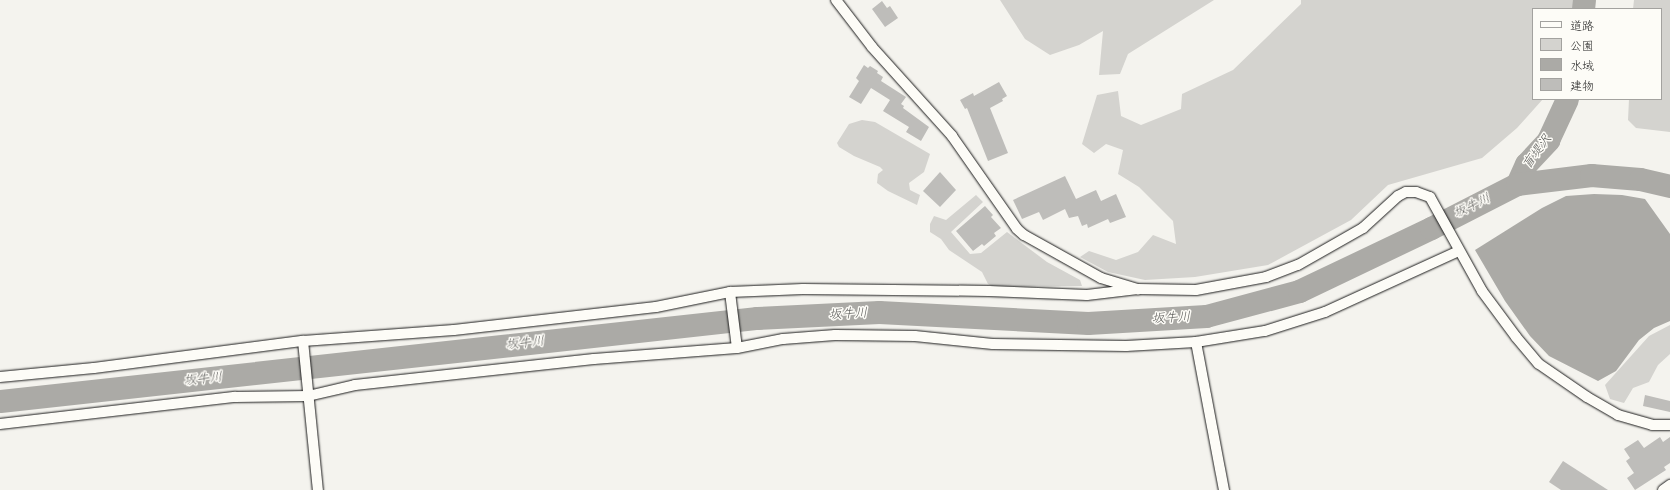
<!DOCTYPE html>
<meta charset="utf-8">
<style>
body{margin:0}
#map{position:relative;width:1670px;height:490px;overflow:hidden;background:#f4f3ee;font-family:Delius,"Klee One",sans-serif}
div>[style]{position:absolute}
.green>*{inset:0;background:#d4d3cf}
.water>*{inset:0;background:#abaaa6}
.river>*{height:23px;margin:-11.5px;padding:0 11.5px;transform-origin:11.5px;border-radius:11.5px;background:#abaaa6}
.building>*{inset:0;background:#bebdba}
.roads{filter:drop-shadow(0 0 1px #1c1c1c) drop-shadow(0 0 1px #1c1c1c)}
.street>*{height:10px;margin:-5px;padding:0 5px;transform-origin:5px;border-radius:5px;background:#fdfcf7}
span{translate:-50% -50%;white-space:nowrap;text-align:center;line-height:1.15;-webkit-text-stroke:3px #fdfcf7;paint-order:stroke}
.water-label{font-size:13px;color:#5c5c5a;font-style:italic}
.legend{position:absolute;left:1532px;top:8px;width:130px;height:92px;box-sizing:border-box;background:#fdfcf7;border:1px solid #a3a29f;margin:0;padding:5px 7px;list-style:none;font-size:12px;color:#1c1c1c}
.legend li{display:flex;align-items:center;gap:8px;height:20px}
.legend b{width:20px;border:1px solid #a3a29f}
</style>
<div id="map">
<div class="green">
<i style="clip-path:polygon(1000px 0,1214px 0,1128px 54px,1120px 74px,1099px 75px,1103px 31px,1079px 45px,1050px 55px,1025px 39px)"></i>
<i style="clip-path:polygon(1301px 0,1578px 0,1577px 9px,1533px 9px,1533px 99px,1543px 99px,1517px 128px,1482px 158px,1388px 185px,1351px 220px,1268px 265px,1195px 277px,1145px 280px,1108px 272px,1080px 257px,1089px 251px,1116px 260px,1138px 252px,1153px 235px,1176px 244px,1173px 221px,1139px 187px,1118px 174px,1123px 150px,1106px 144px,1094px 153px,1082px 144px,1097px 95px,1118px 91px,1121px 116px,1141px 125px,1181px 109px,1182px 94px,1233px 70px,1301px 4px)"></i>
<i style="clip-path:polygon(1634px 0,1670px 0,1670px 132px,1636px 128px,1628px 120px,1629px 99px,1661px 99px,1661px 9px,1633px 9px)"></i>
<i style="clip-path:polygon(862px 120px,875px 122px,930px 154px,924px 172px,909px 183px,910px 190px,920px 195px,917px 205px,888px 191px,877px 183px,878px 174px,883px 170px,880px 167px,854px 156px,839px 147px,837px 143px,849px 124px)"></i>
<i style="clip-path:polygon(976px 195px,983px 202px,951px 232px,970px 254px,981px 253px,1007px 232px,1047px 262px,1080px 280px,1082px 286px,994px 287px,988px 284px,982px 272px,949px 250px,941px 239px,930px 232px,930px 224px,934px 216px,946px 220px)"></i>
<i style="clip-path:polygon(1670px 325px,1670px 354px,1658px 365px,1649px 382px,1633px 388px,1624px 403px,1610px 399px,1605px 385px,1649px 336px)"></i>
</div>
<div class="water">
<i style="clip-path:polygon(1594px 194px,1622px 195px,1645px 199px,1670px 234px,1670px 321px,1654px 328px,1639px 340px,1616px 371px,1598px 381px,1549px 356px,1530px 336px,1505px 301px,1475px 250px,1542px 208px,1566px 196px)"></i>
</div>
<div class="river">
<i style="left:1583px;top:9px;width:9px;rotate:-84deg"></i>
<i style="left:1517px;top:184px;width:22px;rotate:-66deg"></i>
<i style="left:1526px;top:164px;width:33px;rotate:-47deg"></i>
<i style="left:1548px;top:140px;width:45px;rotate:-65.1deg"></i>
<i style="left:0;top:401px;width:762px;rotate:-6.26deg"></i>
<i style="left:757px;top:318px;width:122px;rotate:-2.8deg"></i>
<i style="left:879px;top:312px;width:209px;rotate:3deg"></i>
<i style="left:1088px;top:323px;width:118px;rotate:-3.4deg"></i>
<i style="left:1206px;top:316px;width:96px;rotate:-15deg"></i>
<i style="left:1299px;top:291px;width:146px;rotate:-25.5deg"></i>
<i style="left:1431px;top:228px;width:97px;rotate:-27.1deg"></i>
<i style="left:1517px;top:184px;width:75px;rotate:-6.9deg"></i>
<i style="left:1591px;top:175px;width:49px;rotate:4.7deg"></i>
<i style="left:1640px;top:179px;width:31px;rotate:13deg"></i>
</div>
<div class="building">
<i style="clip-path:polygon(882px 1px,887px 8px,890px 6px,898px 18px,885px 27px,872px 9px)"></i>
<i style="clip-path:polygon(864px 65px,868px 68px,870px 66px,878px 71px,877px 73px,883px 77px,881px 81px,906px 97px,901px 104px,904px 106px,903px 108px,929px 127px,921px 141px,906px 132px,909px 127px,883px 111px,890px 100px,871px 88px,861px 104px,849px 97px,859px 81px,856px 78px)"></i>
<i style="clip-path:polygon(999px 82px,1007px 96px,1002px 99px,1003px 101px,990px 108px,1008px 153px,988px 161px,967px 108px,965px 109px,960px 100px,973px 93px,974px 96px)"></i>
<i style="clip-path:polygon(940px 172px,956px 190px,940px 207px,923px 191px)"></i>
<i style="clip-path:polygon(1065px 176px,1076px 199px,1096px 190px,1101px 201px,1116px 194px,1126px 217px,1110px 223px,1108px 219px,1088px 228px,1087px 224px,1082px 226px,1078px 216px,1069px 218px,1065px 209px,1043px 220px,1039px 212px,1022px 219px,1013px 200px)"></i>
<i style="clip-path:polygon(985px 206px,993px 215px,991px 217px,1001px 228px,994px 233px,996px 236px,984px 246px,982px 244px,973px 251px,956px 231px)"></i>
<i style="clip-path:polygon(1645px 395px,1670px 401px,1670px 412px,1643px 406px)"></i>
<i style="clip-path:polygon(1660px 437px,1663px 442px,1670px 437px,1670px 463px,1664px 467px,1666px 470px,1635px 490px,1627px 478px,1634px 473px,1626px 461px,1630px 458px,1624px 449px,1638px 440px,1644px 448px)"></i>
<i style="clip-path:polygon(1563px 461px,1608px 490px,1561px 490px,1549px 482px)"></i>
</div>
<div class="roads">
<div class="street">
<i style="left:836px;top:0;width:59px;rotate:52.5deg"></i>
<i style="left:872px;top:47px;width:120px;rotate:48deg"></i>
<i style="left:952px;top:136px;width:113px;rotate:55deg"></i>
<i style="left:1017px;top:229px;width:9px;rotate:41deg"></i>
<i style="left:1024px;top:235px;width:88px;rotate:29.2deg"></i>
<i style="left:1101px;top:278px;width:39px;rotate:17deg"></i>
<i style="left:1138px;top:289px;width:58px;rotate:1deg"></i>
<i style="left:1196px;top:290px;width:71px;rotate:-10.5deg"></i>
<i style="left:1266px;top:277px;width:34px;rotate:-21deg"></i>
<i style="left:1298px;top:265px;width:75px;rotate:-29.6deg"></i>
<i style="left:1363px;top:228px;width:47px;rotate:-42.4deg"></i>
<i style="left:1398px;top:196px;width:9px;rotate:-27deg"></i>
<i style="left:1406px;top:192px;width:10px"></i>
<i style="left:1416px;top:192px;width:15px;rotate:20deg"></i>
<i style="left:1430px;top:197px;width:107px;rotate:61deg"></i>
<i style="left:1482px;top:291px;width:57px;rotate:53.5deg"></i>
<i style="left:1516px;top:337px;width:35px;rotate:50deg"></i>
<i style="left:1539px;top:364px;width:58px;rotate:34.5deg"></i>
<i style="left:1587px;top:397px;width:36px;rotate:30deg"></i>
<i style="left:1618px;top:415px;width:35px;rotate:16deg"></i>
<i style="left:1652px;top:425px;width:18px"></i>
<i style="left:730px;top:292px;width:56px;rotate:82.9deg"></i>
<i style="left:303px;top:341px;width:150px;rotate:84.3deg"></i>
<i style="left:1196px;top:342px;width:151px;rotate:79.3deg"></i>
<i style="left:0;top:377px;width:94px;rotate:-5.5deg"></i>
<i style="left:94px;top:368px;width:211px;rotate:-7.4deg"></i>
<i style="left:303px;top:341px;width:151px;rotate:-4.2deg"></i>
<i style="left:454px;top:330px;width:203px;rotate:-6.5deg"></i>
<i style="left:656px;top:307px;width:76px;rotate:-11.5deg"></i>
<i style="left:730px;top:292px;width:73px;rotate:-2.4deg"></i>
<i style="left:803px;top:289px;width:186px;rotate:0.6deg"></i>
<i style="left:989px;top:291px;width:98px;rotate:2.3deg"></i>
<i style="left:1087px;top:295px;width:51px;rotate:-6.7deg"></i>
<i style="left:0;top:424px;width:237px;rotate:-6.6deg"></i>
<i style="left:235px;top:397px;width:73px;rotate:-0.8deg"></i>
<i style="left:308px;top:396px;width:48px;rotate:-13.2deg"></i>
<i style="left:355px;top:385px;width:240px;rotate:-6.2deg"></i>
<i style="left:594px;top:359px;width:143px;rotate:-4.4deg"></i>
<i style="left:737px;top:348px;width:47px;rotate:-11.1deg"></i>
<i style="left:783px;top:339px;width:52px;rotate:-4.4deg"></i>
<i style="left:835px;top:335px;width:80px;rotate:0.7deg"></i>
<i style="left:915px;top:336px;width:78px;rotate:5.9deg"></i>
<i style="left:993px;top:344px;width:133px;rotate:0.9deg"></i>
<i style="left:1126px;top:346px;width:70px;rotate:-3.3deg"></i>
<i style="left:1196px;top:342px;width:70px;rotate:-9.1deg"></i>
<i style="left:1265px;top:331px;width:63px;rotate:-17.6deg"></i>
<i style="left:1325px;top:312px;width:147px;rotate:-24.5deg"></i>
<i style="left:1663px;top:490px;width:9px;rotate:-36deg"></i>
</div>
</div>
<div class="water-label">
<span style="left:1537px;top:152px;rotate:-54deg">盲堤沢</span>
<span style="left:1472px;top:206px;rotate:-26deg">坂牛川</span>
<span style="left:848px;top:314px;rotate:-3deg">坂牛川</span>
<span style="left:1171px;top:318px;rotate:-3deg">坂牛川</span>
<span style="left:525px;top:343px;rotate:-6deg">坂牛川</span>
<span style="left:203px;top:379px;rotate:-6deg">坂牛川</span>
</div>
<ul class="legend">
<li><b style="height:5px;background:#fdfcf7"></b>道路</li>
<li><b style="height:11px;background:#d4d3cf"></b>公園</li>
<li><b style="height:11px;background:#abaaa6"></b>水域</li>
<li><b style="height:11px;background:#bebdba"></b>建物</li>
</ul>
</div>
